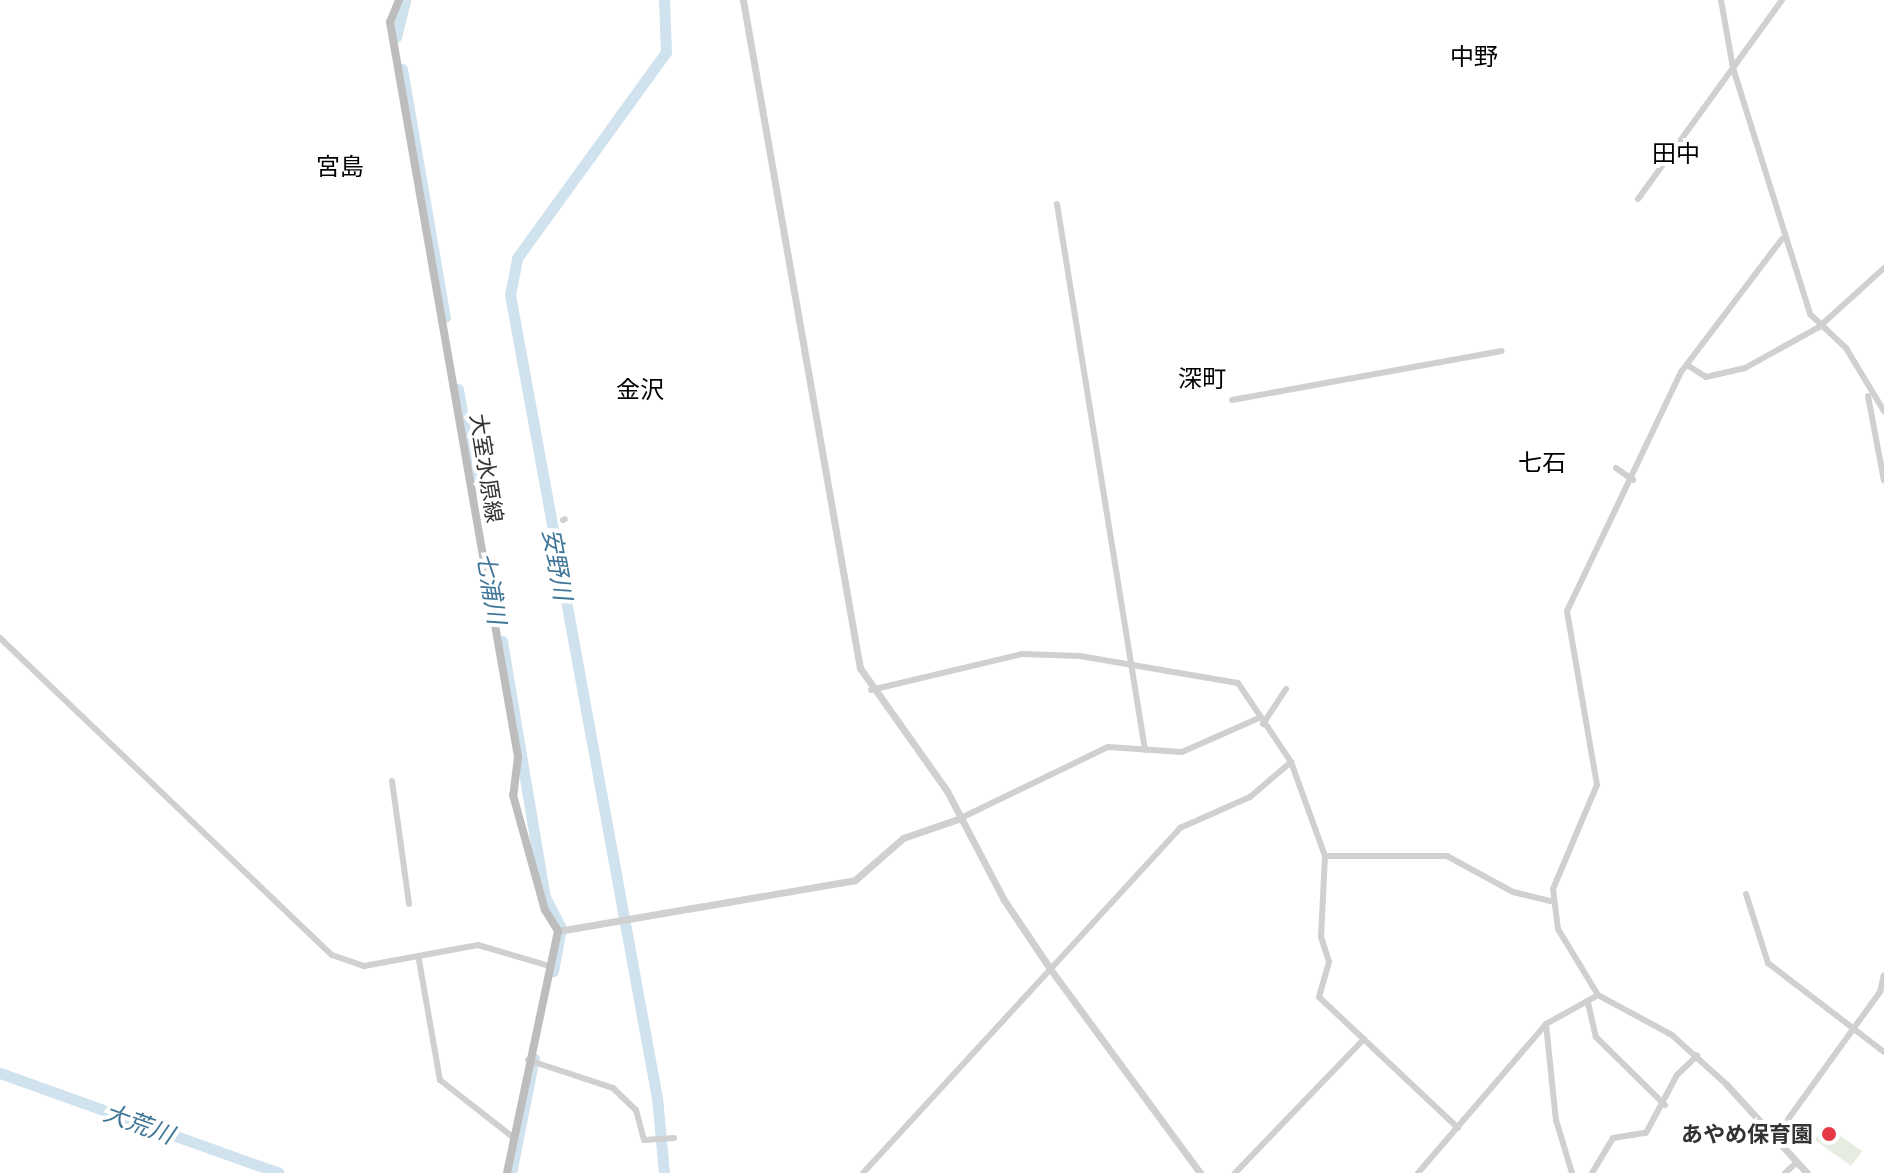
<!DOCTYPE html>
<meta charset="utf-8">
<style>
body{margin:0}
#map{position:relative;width:1884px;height:1173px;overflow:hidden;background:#fff;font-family:Lato,"Noto Sans JP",sans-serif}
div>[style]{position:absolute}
.green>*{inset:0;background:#e6ecdf}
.river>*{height:11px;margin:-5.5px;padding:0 5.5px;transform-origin:5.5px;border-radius:5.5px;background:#cfe2ee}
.minor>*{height:6px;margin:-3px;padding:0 3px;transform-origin:3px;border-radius:3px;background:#d0d0d0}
.tertiary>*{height:7px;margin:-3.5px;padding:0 3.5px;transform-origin:3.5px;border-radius:3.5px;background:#d0d0d0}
.secondary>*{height:8px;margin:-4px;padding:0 4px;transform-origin:4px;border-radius:4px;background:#bdbdbd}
.dots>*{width:22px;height:22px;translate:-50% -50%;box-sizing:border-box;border:4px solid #fff;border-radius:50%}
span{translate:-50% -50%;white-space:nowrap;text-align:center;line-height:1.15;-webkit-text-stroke:8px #fff;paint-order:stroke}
.street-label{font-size:22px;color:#333}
.poi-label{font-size:22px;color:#333;font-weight:700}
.right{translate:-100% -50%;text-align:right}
.neighbourhood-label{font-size:24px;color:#000}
.water-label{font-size:24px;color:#3f7597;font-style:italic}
</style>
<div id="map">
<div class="green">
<i style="clip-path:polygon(1825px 1125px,1862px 1151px,1851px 1166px,1815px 1140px)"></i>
</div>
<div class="river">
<i style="left:396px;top:37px;width:38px;rotate:-76deg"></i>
<i style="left:402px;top:69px;width:252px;rotate:80.2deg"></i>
<i style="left:458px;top:389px;width:102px;rotate:80.4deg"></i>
<i style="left:502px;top:641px;width:260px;rotate:80.5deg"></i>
<i style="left:545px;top:897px;width:35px;rotate:63deg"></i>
<i style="left:561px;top:928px;width:44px;rotate:100.5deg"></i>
<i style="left:0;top:1073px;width:296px;rotate:19.7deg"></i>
<i style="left:511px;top:1173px;width:117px;rotate:-78.7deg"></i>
<i style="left:664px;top:1173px;width:75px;rotate:-95.3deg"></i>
<i style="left:657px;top:1098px;width:816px;rotate:-100.37deg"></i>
<i style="left:510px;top:295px;width:38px;rotate:-79deg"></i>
<i style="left:517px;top:258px;width:254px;rotate:-54.1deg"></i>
<i style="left:666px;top:52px;width:52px;rotate:-92.2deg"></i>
</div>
<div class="minor">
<i style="left:1721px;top:0;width:69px;rotate:80deg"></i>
<i style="left:1733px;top:68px;width:258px;rotate:72.6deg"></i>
<i style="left:1810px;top:314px;width:50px;rotate:43.4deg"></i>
<i style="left:1846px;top:348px;width:74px;rotate:58.9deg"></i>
<i style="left:1638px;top:199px;width:246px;rotate:-54.1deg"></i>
<i style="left:1057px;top:204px;width:553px;rotate:80.84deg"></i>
<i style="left:1687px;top:365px;width:22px;rotate:32deg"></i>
<i style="left:1706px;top:377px;width:40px;rotate:-13deg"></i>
<i style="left:1745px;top:368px;width:85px;rotate:-29deg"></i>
<i style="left:1819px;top:327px;width:88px;rotate:-42.2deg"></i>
<i style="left:1868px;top:396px;width:86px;rotate:79.3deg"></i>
<i style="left:1232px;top:400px;width:274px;rotate:-10.3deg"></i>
<i style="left:1616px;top:468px;width:21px;rotate:35deg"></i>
<i style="left:563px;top:520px;width:2px;rotate:-27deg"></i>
<i style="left:0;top:638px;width:459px;rotate:43.7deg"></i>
<i style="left:332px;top:955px;width:34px;rotate:19deg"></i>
<i style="left:364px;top:966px;width:116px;rotate:-10.4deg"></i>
<i style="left:478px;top:945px;width:75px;rotate:16.3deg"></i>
<i style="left:871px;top:690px;width:155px;rotate:-13.4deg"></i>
<i style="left:1022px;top:654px;width:58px;rotate:2deg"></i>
<i style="left:1080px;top:656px;width:160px;rotate:9.7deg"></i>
<i style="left:1238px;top:683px;width:95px;rotate:56.1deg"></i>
<i style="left:1291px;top:762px;width:100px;rotate:70.1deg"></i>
<i style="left:1325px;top:856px;width:81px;rotate:92.8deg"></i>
<i style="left:1321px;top:937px;width:26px;rotate:72deg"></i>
<i style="left:1329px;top:962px;width:36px;rotate:106deg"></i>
<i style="left:1319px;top:997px;width:191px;rotate:43.3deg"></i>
<i style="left:1263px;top:724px;width:42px;rotate:-56.7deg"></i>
<i style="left:392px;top:781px;width:124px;rotate:82.1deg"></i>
<i style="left:961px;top:818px;width:163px;rotate:-25.8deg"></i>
<i style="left:1108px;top:747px;width:74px;rotate:3.9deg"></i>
<i style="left:1182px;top:752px;width:84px;rotate:-23.8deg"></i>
<i style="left:1325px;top:856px;width:122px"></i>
<i style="left:1447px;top:856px;width:75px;rotate:28.6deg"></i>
<i style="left:1513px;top:892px;width:42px;rotate:13.7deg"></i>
<i style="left:1746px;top:894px;width:72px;rotate:72.3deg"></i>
<i style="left:1768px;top:963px;width:146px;rotate:37.5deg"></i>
<i style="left:419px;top:960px;width:122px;rotate:80.1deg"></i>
<i style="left:440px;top:1080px;width:94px;rotate:38.1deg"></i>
<i style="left:1588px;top:1003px;width:35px;rotate:77deg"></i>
<i style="left:1596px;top:1037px;width:97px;rotate:44.6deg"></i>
<i style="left:1546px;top:1024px;width:97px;rotate:84.1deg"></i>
<i style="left:1556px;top:1120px;width:55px;rotate:73.2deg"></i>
<i style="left:528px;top:1060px;width:89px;rotate:18.2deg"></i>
<i style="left:613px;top:1088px;width:32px;rotate:44deg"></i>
<i style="left:636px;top:1110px;width:31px;rotate:75deg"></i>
<i style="left:644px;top:1140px;width:30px;rotate:-4deg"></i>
<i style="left:1726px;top:1084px;width:73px;rotate:-137.8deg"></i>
<i style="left:1672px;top:1035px;width:84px;rotate:-151.6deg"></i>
<i style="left:1598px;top:995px;width:77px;rotate:-121.2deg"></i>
<i style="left:1558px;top:929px;width:40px;rotate:-97.1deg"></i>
<i style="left:1553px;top:889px;width:113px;rotate:-67.1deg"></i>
<i style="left:1597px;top:785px;width:177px;rotate:-99.8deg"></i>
<i style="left:1567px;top:611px;width:265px;rotate:-64.5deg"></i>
<i style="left:1681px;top:372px;width:167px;rotate:-52.8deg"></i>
<i style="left:1776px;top:1136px;width:178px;rotate:-54.2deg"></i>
<i style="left:1880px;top:992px;width:17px;rotate:-77deg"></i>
<i style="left:863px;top:1173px;width:469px;rotate:-47.4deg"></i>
<i style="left:1180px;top:828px;width:77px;rotate:-23.9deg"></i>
<i style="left:1250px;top:797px;width:54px;rotate:-40.5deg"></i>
<i style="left:1235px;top:1173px;width:186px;rotate:-46.1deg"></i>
<i style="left:1418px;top:1173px;width:196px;rotate:-49.3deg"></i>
<i style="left:1546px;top:1024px;width:60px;rotate:-29.1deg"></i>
<i style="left:1592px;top:1173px;width:41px;rotate:-59deg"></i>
<i style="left:1613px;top:1138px;width:33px;rotate:-9deg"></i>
<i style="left:1646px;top:1133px;width:66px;rotate:-61.9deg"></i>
<i style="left:1677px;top:1075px;width:28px;rotate:-44deg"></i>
<i style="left:1785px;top:1173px;width:15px;rotate:-42deg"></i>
</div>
<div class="tertiary">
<i style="left:743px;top:0;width:678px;rotate:80.07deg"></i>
<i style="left:860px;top:668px;width:151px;rotate:54.7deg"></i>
<i style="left:947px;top:791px;width:123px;rotate:62.4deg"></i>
<i style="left:1004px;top:900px;width:84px;rotate:56.1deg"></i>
<i style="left:1051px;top:970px;width:252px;rotate:53.7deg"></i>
<i style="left:558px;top:931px;width:301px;rotate:-9.7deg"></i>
<i style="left:855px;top:880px;width:64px;rotate:-41.2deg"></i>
<i style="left:903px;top:838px;width:61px;rotate:-19deg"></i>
<i style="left:1726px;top:1084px;width:120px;rotate:47.7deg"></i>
</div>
<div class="secondary">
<i style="left:399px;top:0;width:24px;rotate:112deg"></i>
<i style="left:390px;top:22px;width:746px;rotate:80.12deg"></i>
<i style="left:518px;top:757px;width:38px;rotate:97deg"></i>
<i style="left:513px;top:795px;width:119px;rotate:74.5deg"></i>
<i style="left:545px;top:910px;width:25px;rotate:58deg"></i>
<i style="left:558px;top:931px;width:247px;rotate:101.9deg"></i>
</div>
<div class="dots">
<i style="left:1829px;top:1134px;background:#e63946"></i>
</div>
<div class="street-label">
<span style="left:487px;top:468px;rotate:81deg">大室水原線</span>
</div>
<div class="poi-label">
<span class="right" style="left:1813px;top:1134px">あやめ保育園</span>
</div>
<div class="neighbourhood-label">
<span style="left:1474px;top:56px">中野</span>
<span style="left:1676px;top:153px">田中</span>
<span style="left:340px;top:166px">宮島</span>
<span style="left:1202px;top:378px">深町</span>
<span style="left:640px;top:389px">金沢</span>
<span style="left:1542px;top:462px">七石</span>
</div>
<div class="water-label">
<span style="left:558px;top:564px;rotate:80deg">安野川</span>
<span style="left:492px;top:588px;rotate:80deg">七浦川</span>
<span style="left:139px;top:1123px;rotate:20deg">大荒川</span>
</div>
</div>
